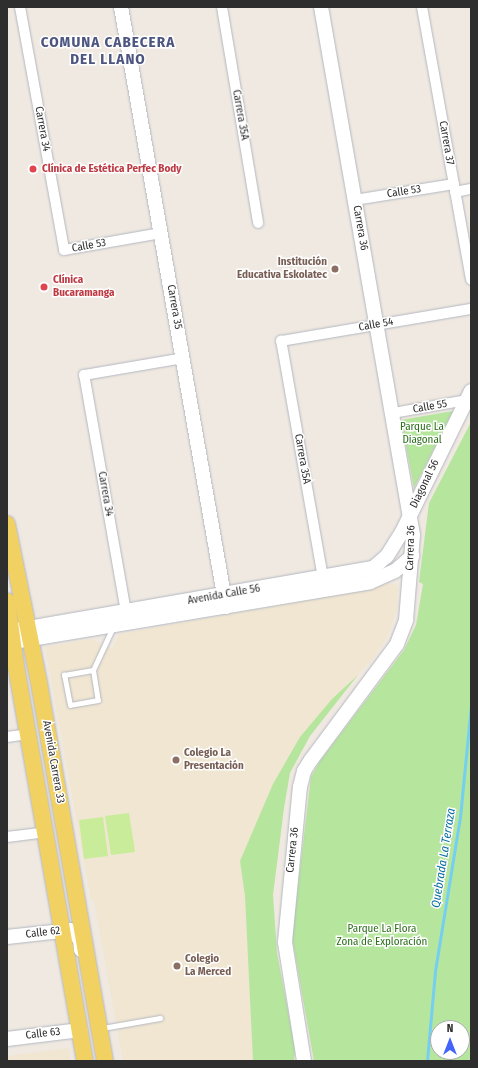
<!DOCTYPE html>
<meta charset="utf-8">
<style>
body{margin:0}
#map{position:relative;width:478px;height:1068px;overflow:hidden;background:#efe9e1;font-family:"Fira Sans Condensed",sans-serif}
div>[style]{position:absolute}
.education>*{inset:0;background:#f0e6d1}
.green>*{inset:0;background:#b6e59e}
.pitch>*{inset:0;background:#c9ec9a}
.stream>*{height:3px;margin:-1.5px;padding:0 1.5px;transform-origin:1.5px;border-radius:1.5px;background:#75cff0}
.roads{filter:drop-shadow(0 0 1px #b4b7c1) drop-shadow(0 0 1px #b4b7c1)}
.lane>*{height:5px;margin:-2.5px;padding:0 2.5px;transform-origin:2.5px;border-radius:2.5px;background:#fff}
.street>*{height:10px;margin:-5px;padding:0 5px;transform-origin:5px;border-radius:5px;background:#fff}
.secondary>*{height:14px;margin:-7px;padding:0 7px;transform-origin:7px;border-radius:7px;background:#fff}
.primary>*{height:16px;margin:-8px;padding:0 8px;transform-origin:8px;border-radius:8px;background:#f2d163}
.dots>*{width:11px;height:11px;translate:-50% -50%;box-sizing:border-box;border:2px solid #fff;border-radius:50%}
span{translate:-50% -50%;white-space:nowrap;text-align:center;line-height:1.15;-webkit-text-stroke:3px #fff;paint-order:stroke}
.street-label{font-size:11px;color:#2e2e2e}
.health-label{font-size:11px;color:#be3a42;font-weight:700}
.left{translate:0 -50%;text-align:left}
.education-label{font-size:11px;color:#785e54;font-weight:700}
.right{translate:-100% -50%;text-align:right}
.park-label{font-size:11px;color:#2c6e1b}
.water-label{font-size:12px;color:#0d6fa3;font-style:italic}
.district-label{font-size:15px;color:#4d5680;font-weight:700;letter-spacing:1px}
.frame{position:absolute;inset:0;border:8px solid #2e2e2e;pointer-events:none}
.north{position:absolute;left:430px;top:1020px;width:40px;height:40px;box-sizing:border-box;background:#fff;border:1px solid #ababab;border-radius:50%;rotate:0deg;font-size:11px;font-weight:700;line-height:16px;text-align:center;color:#2e2e2e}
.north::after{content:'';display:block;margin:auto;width:14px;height:18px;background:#4264fb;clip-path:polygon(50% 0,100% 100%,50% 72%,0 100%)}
</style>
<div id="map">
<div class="education">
<i style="clip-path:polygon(389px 583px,398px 585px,397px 610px,387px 638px,372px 660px,300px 737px,240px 861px,245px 896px,253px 1061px,123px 1061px,94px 901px,91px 900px,45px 647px,92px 639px,112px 649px,119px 634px,374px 588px)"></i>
<i style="clip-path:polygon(68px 1048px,71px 1061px,7px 1061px,7px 1056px)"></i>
</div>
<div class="green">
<i style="clip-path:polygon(453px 411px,414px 488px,401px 420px)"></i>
<i style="clip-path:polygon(evenodd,471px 422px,471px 1061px,314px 1061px,292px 937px,311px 777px,320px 761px,404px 650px,416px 625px,423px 584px,419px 582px,429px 503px,471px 422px,438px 1028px,462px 1028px,462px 1052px,438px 1052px,438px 1028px)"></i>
<i style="clip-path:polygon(358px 675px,310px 736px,290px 773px,284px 808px,273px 895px,277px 953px,295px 1048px,294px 1061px,253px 1061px,245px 896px,240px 861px,273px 784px,300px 737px,332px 699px)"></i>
</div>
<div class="pitch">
<i style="clip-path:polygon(129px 813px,135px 852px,111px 855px,105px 816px)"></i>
<i style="clip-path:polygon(103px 817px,108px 856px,84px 859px,79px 820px)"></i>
</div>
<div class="stream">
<i style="left:427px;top:1061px;width:90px;rotate:-84.9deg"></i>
<i style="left:435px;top:971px;width:156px;rotate:-80.8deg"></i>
<i style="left:460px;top:817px;width:113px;rotate:-84.4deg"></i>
</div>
<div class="roads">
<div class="lane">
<i style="left:93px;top:670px;width:30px;rotate:81deg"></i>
<i style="left:98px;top:700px;width:28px;rotate:170deg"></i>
<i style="left:70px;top:705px;width:31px;rotate:-101deg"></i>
<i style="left:64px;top:675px;width:29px;rotate:-10deg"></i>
<i style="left:93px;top:670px;width:47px;rotate:-65.1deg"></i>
<i style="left:102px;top:1028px;width:59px;rotate:-9.8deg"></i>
</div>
<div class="street">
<i style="left:20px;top:7px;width:247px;rotate:79.7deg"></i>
<i style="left:64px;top:250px;width:98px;rotate:-9.9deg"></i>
<i style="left:222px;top:7px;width:219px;rotate:80.5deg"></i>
<i style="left:422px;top:7px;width:277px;rotate:79.8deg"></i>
<i style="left:455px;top:192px;width:16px;rotate:-11deg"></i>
<i style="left:355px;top:200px;width:100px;rotate:-9.2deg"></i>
<i style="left:393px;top:413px;width:75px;rotate:-10deg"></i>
<i style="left:323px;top:578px;width:241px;rotate:-100deg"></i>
<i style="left:281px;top:341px;width:193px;rotate:-9.6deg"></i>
<i style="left:126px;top:612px;width:241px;rotate:-100deg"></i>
<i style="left:84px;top:375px;width:100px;rotate:-9.7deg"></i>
<i style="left:7px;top:737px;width:21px;rotate:-8deg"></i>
<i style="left:7px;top:837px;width:38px;rotate:-7deg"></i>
</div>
<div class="secondary">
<i style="left:121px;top:7px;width:609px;rotate:80.07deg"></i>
<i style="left:17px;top:630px;width:361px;rotate:-9.9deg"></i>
<i style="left:373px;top:568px;width:18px;rotate:-41deg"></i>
<i style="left:387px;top:556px;width:28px;rotate:-58deg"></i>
<i style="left:402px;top:532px;width:157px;rotate:-63.9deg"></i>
<i style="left:7px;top:643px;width:368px;rotate:-9.5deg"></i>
<i style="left:370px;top:582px;width:27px;rotate:-24deg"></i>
<i style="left:395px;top:571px;width:23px;rotate:-41deg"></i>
<i style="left:7px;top:937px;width:63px;rotate:-6.3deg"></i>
<i style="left:70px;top:930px;width:13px;rotate:42deg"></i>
<i style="left:80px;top:939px;width:11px;rotate:85deg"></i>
<i style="left:7px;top:1039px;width:74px;rotate:-7deg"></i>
<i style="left:304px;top:1061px;width:121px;rotate:-99.1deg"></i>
<i style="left:285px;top:942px;width:156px;rotate:-84.5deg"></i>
<i style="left:300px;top:787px;width:16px;rotate:-76deg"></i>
<i style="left:304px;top:771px;width:13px;rotate:-58deg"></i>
<i style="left:311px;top:760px;width:144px;rotate:-53.4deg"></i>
<i style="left:397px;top:644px;width:26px;rotate:-69deg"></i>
<i style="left:406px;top:620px;width:85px;rotate:-85.3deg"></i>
<i style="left:413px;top:535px;width:536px;rotate:-99.88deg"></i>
</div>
<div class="primary">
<i style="left:7px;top:524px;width:162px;rotate:78.6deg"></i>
<i style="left:39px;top:683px;width:384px;rotate:80.1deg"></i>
<i style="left:7px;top:601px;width:66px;rotate:82.1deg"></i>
<i style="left:16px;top:666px;width:401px;rotate:80.1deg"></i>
</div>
</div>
<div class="dots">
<i style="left:33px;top:169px;background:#e0444e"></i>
<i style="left:335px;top:269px;background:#8d6e63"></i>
<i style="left:44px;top:287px;background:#e0444e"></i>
<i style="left:176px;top:760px;background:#8d6e63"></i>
<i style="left:177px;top:966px;background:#8d6e63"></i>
</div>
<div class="street-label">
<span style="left:240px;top:115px;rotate:80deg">Carrera 35A</span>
<span style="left:42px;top:129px;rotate:80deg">Carrera 34</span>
<span style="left:446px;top:143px;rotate:80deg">Carrera 37</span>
<span style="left:404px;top:192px;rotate:-9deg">Calle 53</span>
<span style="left:360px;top:228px;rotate:80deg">Carrera 36</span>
<span style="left:89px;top:246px;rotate:-10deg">Calle 53</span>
<span style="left:174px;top:307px;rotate:80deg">Carrera 35</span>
<span style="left:376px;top:325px;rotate:-10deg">Calle 54</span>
<span style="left:430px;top:407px;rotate:-10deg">Calle 55</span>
<span style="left:302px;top:459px;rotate:80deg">Carrera 35A</span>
<span style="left:425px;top:484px;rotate:-64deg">Diagonal 56</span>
<span style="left:105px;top:494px;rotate:80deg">Carrera 34</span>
<span style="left:411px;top:548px;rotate:-88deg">Carrera 36</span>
<span style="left:224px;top:595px;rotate:-10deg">Avenida Calle 56</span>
<span style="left:53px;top:762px;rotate:80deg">Avenida Carrera 33</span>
<span style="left:293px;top:850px;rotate:-84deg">Carrera 36</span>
<span style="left:43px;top:933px;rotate:-7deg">Calle 62</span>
<span style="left:43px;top:1034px;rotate:-7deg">Calle 63</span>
</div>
<div class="health-label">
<span class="left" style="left:42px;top:169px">Clínica de Estética Perfec Body</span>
<span class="left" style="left:53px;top:287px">Clínica<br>Bucaramanga</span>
</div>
<div class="education-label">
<span class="right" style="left:327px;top:269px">Institución<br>Educativa Eskolatec</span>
<span class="left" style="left:184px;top:760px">Colegio La<br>Presentación</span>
<span class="left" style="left:185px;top:966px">Colegio<br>La Merced</span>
</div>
<div class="park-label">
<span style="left:422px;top:434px">Parque La<br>Diagonal</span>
<span style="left:382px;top:936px">Parque La Flora<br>Zona de Exploración</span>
</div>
<div class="water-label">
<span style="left:444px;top:858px;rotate:-81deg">Quebrada La Terraza</span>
</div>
<div class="district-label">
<span style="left:108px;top:51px">COMUNA CABECERA<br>DEL LLANO</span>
</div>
<div class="frame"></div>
<div class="north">N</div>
</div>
